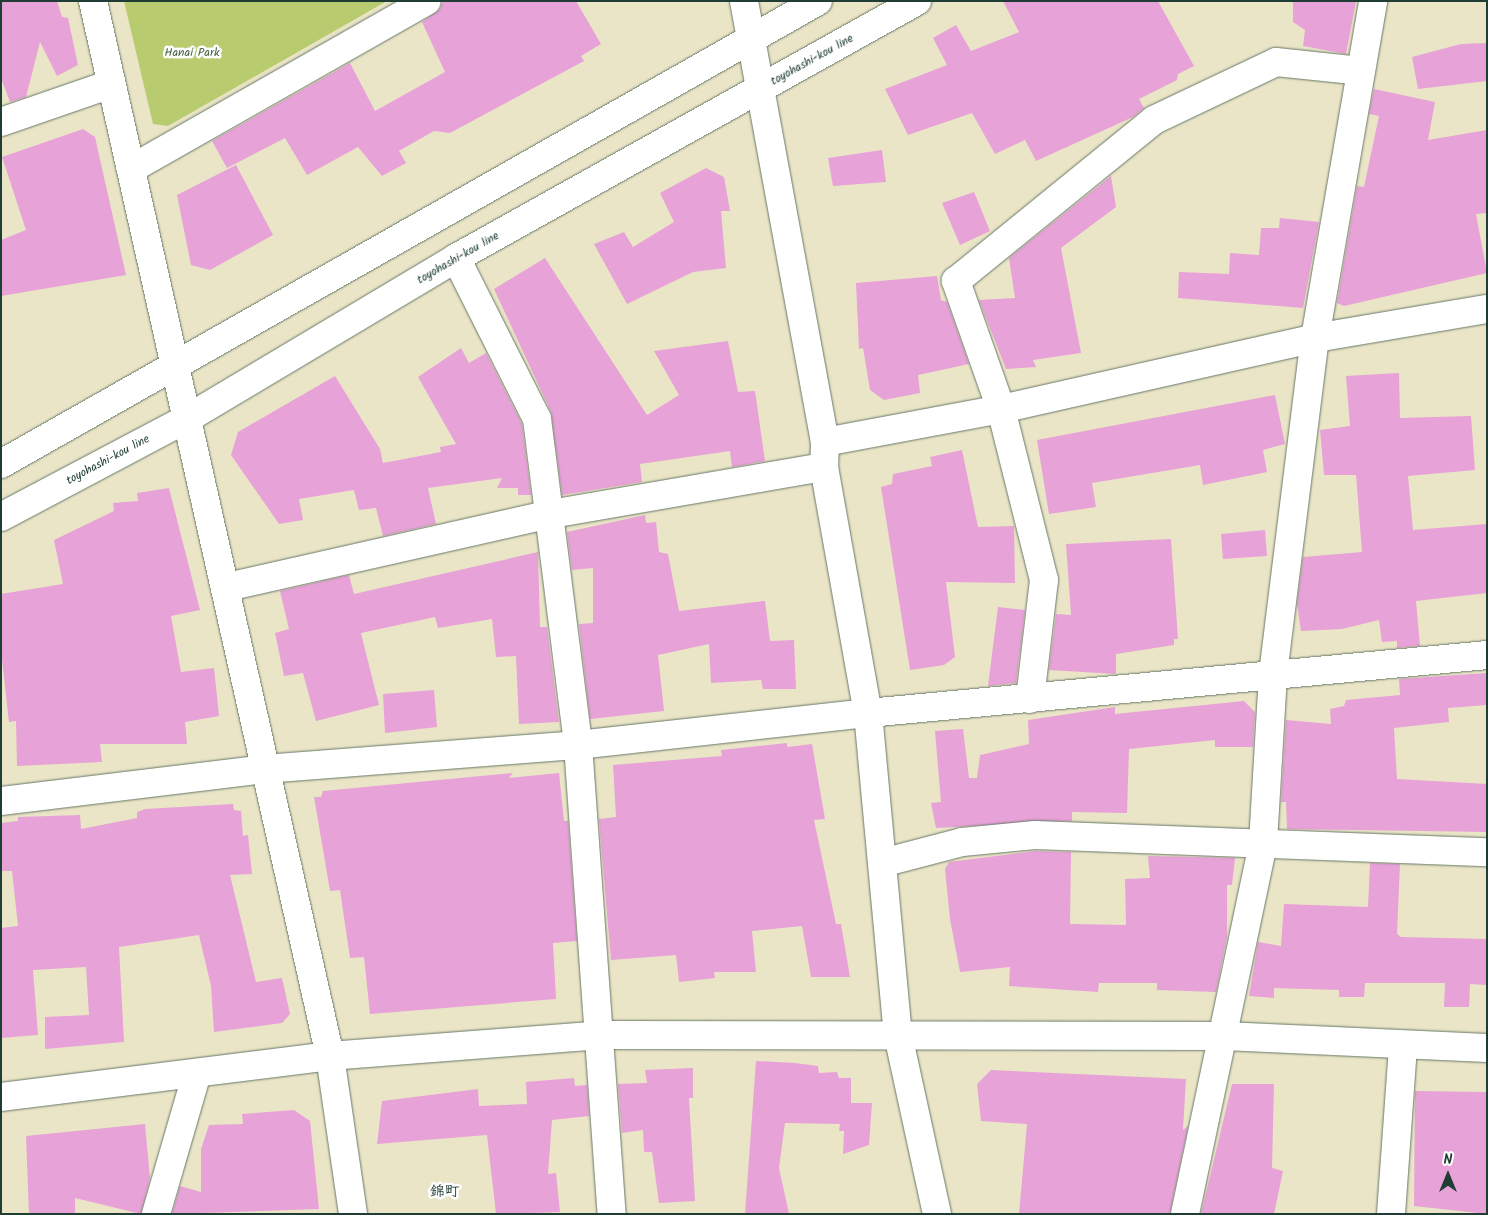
<!DOCTYPE html>
<meta charset="utf-8">
<style>
body{margin:0}
#map{position:relative;width:1488px;height:1215px;overflow:hidden;background:#ebe5c7;font-family:Kalam,"Klee One",sans-serif}
div>[style]{position:absolute}
.green>*{inset:0;background:#b8cb6e}
.building>*{inset:0;background:#e7a2d7}
.roads{filter:drop-shadow(0 0 1px #667867) drop-shadow(0 0 1px #667867)}
.minor>*{height:28px;margin:-14px;padding:0 14px;transform-origin:14px;border-radius:14px;background:#fff}
.tertiary>*{height:28px;margin:-14px;padding:0 14px;transform-origin:14px;border-radius:14px;background:#fff}
.secondary>*{height:28px;margin:-14px;padding:0 14px;transform-origin:14px;border-radius:14px;background:#fff}
span{translate:-50% -50%;white-space:nowrap;text-align:center;line-height:1.15;-webkit-text-stroke:5px #fff;paint-order:stroke}
.park-label{font-size:12px;color:#456042}
.street-label{font-size:12px;color:#1f3d34}
.quarter-label{font-size:15px;color:#1f3d34;font-weight:700}
.frame{position:absolute;inset:0;border:2px solid #1f3d34;pointer-events:none}
.north{position:absolute;left:1423px;top:1150px;width:50px;height:50px;-webkit-text-stroke:4px #fff;paint-order:stroke;rotate:0deg;font-size:14px;font-weight:700;line-height:20px;text-align:center;color:#1f3d34}
.north::after{content:'';display:block;margin:auto;width:18px;height:22px;background:#1f3d34;clip-path:polygon(50% 0,100% 100%,50% 72%,0 100%)}
</style>
<div id="map">
<div class="green">
<i style="clip-path:polygon(124px 1px,387px 1px,168px 126px,153px 124px)"></i>
</div>
<div class="building">
<i style="clip-path:polygon(1px 1px,57px 1px,62px 17px,68px 18px,78px 65px,57px 76px,40px 42px,26px 97px,10px 102px,1px 78px)"></i>
<i style="clip-path:polygon(443px 1px,576px 1px,601px 44px,581px 56px,584px 61px,450px 133px,434px 131px,399px 151px,406px 163px,382px 176px,358px 147px,307px 175px,285px 138px,227px 168px,212px 141px,350px 63px,375px 111px,445px 72px,422px 22px,440px 9px)"></i>
<i style="clip-path:polygon(1003px 1px,1158px 1px,1194px 66px,1178px 74px,1177px 80px,1139px 99px,1144px 108px,1133px 117px,1036px 161px,1025px 140px,995px 154px,972px 113px,908px 135px,885px 89px,947px 65px,933px 38px,956px 25px,971px 51px,1019px 32px)"></i>
<i style="clip-path:polygon(1293px 1px,1356px 1px,1346px 54px,1303px 46px,1305px 30px,1293px 22px)"></i>
<i style="clip-path:polygon(1487px 43px,1487px 81px,1418px 89px,1412px 57px,1461px 44px)"></i>
<i style="clip-path:polygon(1374px 89px,1435px 102px,1428px 140px,1487px 130px,1487px 213px,1476px 214px,1487px 273px,1344px 306px,1337px 303px,1357px 186px,1364px 187px,1379px 116px,1369px 114px)"></i>
<i style="clip-path:polygon(83px 129px,95px 137px,126px 275px,1px 296px,1px 240px,26px 230px,2px 157px)"></i>
<i style="clip-path:polygon(882px 150px,886px 182px,833px 186px,828px 158px)"></i>
<i style="clip-path:polygon(236px 165px,273px 235px,210px 270px,191px 265px,177px 195px)"></i>
<i style="clip-path:polygon(706px 168px,724px 177px,730px 211px,721px 211px,726px 268px,693px 272px,627px 304px,594px 244px,624px 232px,633px 247px,674px 222px,660px 193px)"></i>
<i style="clip-path:polygon(1111px 176px,1116px 207px,1061px 248px,1081px 353px,1033px 360px,1036px 367px,1006px 369px,979px 300px,1015px 298px,1009px 258px)"></i>
<i style="clip-path:polygon(974px 192px,990px 231px,960px 245px,942px 203px)"></i>
<i style="clip-path:polygon(1280px 218px,1319px 222px,1303px 308px,1178px 298px,1179px 272px,1229px 274px,1230px 253px,1259px 255px,1261px 228px,1279px 228px)"></i>
<i style="clip-path:polygon(545px 258px,647px 415px,679px 395px,654px 351px,728px 341px,738px 392px,755px 391px,765px 461px,732px 467px,730px 451px,640px 464px,642px 482px,562px 495px,551px 412px,494px 289px)"></i>
<i style="clip-path:polygon(937px 276px,941px 300px,947px 302px,969px 364px,918px 375px,920px 393px,884px 400px,870px 390px,863px 348px,859px 349px,856px 283px)"></i>
<i style="clip-path:polygon(461px 348px,469px 363px,486px 353px,522px 424px,531px 495px,518px 495px,518px 488px,497px 488px,502px 478px,428px 488px,436px 524px,383px 536px,376px 508px,359px 510px,354px 490px,299px 499px,303px 520px,279px 524px,231px 455px,238px 432px,335px 376px,380px 449px,383px 463px,441px 452px,440px 447px,456px 444px,418px 377px)"></i>
<i style="clip-path:polygon(1399px 373px,1400px 418px,1471px 416px,1475px 470px,1408px 476px,1413px 530px,1487px 524px,1487px 593px,1416px 601px,1420px 646px,1397px 648px,1397px 641px,1382px 642px,1379px 620px,1342px 629px,1301px 631px,1297px 604px,1303px 557px,1362px 552px,1356px 475px,1324px 475px,1320px 430px,1350px 426px,1346px 376px)"></i>
<i style="clip-path:polygon(1275px 395px,1285px 444px,1263px 450px,1267px 472px,1203px 485px,1200px 465px,1092px 483px,1096px 507px,1049px 514px,1037px 440px)"></i>
<i style="clip-path:polygon(962px 450px,978px 527px,1014px 526px,1015px 583px,946px 582px,955px 657px,944px 665px,910px 670px,881px 487px,892px 484px,893px 474px,932px 466px,930px 457px)"></i>
<i style="clip-path:polygon(169px 488px,200px 610px,171px 616px,181px 672px,214px 668px,219px 716px,185px 722px,187px 744px,100px 744px,102px 762px,17px 766px,16px 721px,9px 722px,1px 651px,1px 594px,63px 584px,54px 540px,114px 511px,113px 503px,138px 501px,137px 493px)"></i>
<i style="clip-path:polygon(645px 515px,646px 523px,656px 522px,659px 552px,668px 554px,679px 611px,765px 601px,770px 641px,794px 640px,796px 689px,763px 689px,761px 680px,711px 683px,709px 644px,658px 655px,664px 711px,590px 719px,579px 624px,593px 623px,593px 568px,572px 570px,567px 532px)"></i>
<i style="clip-path:polygon(1265px 530px,1267px 556px,1223px 559px,1221px 534px)"></i>
<i style="clip-path:polygon(1171px 539px,1178px 639px,1174px 639px,1174px 645px,1116px 654px,1116px 674px,1049px 670px,1056px 614px,1071px 615px,1066px 544px)"></i>
<i style="clip-path:polygon(538px 552px,540px 627px,547px 627px,559px 722px,519px 724px,516px 656px,496px 657px,492px 619px,438px 628px,435px 617px,361px 633px,379px 705px,316px 721px,303px 673px,284px 676px,275px 633px,289px 629px,280px 591px,349px 575px,354px 594px)"></i>
<i style="clip-path:polygon(998px 607px,1025px 610px,1016px 683px,988px 686px)"></i>
<i style="clip-path:polygon(1487px 673px,1487px 705px,1448px 708px,1449px 722px,1394px 728px,1397px 779px,1487px 784px,1487px 832px,1287px 829px,1286px 802px,1281px 802px,1286px 720px,1331px 724px,1330px 709px,1344px 706px,1346px 700px,1400px 695px,1399px 679px)"></i>
<i style="clip-path:polygon(434px 690px,437px 727px,385px 733px,383px 694px)"></i>
<i style="clip-path:polygon(1244px 701px,1255px 712px,1253px 747px,1215px 747px,1215px 740px,1129px 749px,1127px 813px,1072px 812px,1072px 821px,936px 828px,931px 803px,941px 802px,935px 731px,963px 729px,969px 778px,977px 778px,980px 755px,1029px 744px,1028px 720px,1115px 707px,1115px 714px)"></i>
<i style="clip-path:polygon(787px 743px,787px 747px,812px 744px,825px 819px,814px 820px,836px 924px,841px 924px,850px 977px,811px 977px,802px 926px,752px 931px,756px 972px,714px 972px,715px 978px,679px 982px,676px 955px,611px 960px,599px 819px,616px 817px,613px 765px,722px 756px,721px 750px)"></i>
<i style="clip-path:polygon(513px 773px,509px 778px,559px 773px,564px 821px,568px 821px,577px 941px,553px 943px,556px 999px,370px 1014px,364px 957px,350px 958px,340px 890px,330px 891px,314px 797px,321px 797px,323px 791px)"></i>
<i style="clip-path:polygon(233px 804px,234px 810px,241px 811px,243px 836px,248px 835px,252px 874px,230px 875px,256px 982px,282px 978px,290px 1014px,282px 1023px,214px 1032px,211px 986px,199px 935px,119px 947px,124px 1042px,45px 1049px,45px 1017px,89px 1015px,86px 967px,33px 970px,38px 1035px,1px 1038px,1px 928px,18px 926px,12px 871px,1px 871px,1px 823px,18px 821px,18px 817px,80px 815px,81px 829px,137px 818px,137px 812px,145px 809px)"></i>
<i style="clip-path:polygon(1035px 851px,1071px 852px,1070px 924px,1126px 925px,1125px 879px,1150px 878px,1148px 856px,1235px 858px,1232px 885px,1227px 885px,1227px 937px,1216px 992px,1157px 990px,1157px 983px,1099px 983px,1098px 992px,1009px 986px,1010px 967px,960px 972px,950px 919px,945px 869px,949px 862px)"></i>
<i style="clip-path:polygon(1370px 863px,1400px 864px,1397px 934px,1401px 937px,1487px 939px,1487px 985px,1470px 984px,1469px 1007px,1444px 1007px,1445px 983px,1365px 983px,1364px 997px,1339px 997px,1339px 990px,1274px 988px,1274px 998px,1249px 996px,1258px 942px,1281px 946px,1284px 904px,1368px 907px)"></i>
<i style="clip-path:polygon(756px 1061px,795px 1063px,818px 1066px,819px 1073px,837px 1072px,839px 1078px,851px 1078px,851px 1103px,872px 1103px,869px 1145px,843px 1154px,844px 1131px,839px 1131px,840px 1124px,785px 1123px,779px 1168px,789px 1214px,745px 1214px)"></i>
<i style="clip-path:polygon(693px 1068px,693px 1098px,689px 1098px,695px 1201px,659px 1203px,652px 1152px,644px 1152px,643px 1130px,622px 1133px,618px 1084px,647px 1083px,645px 1070px)"></i>
<i style="clip-path:polygon(991px 1070px,1186px 1079px,1183px 1130px,1188px 1126px,1170px 1214px,1019px 1214px,1027px 1124px,981px 1121px,977px 1084px)"></i>
<i style="clip-path:polygon(574px 1078px,575px 1086px,587px 1085px,589px 1116px,552px 1120px,548px 1174px,556px 1173px,560px 1212px,496px 1214px,487px 1135px,377px 1144px,382px 1101px,478px 1089px,479px 1106px,527px 1104px,526px 1082px)"></i>
<i style="clip-path:polygon(1232px 1084px,1274px 1084px,1272px 1168px,1283px 1171px,1274px 1214px,1201px 1214px)"></i>
<i style="clip-path:polygon(1415px 1091px,1486px 1092px,1487px 1214px,1414px 1206px)"></i>
<i style="clip-path:polygon(294px 1110px,310px 1121px,319px 1209px,172px 1214px,180px 1186px,201px 1192px,201px 1149px,209px 1125px,243px 1124px,242px 1114px)"></i>
<i style="clip-path:polygon(145px 1124px,150px 1178px,141px 1214px,75px 1198px,75px 1214px,29px 1214px,26px 1136px)"></i>
</div>
<div class="roads">
<div class="minor">
<i style="left:1px;top:122px;width:116px;rotate:-19.1deg"></i>
<i style="left:131px;top:169px;width:340px;rotate:-29.6deg"></i>
<i style="left:456px;top:258px;width:180px;rotate:63.3deg"></i>
<i style="left:537px;top:419px;width:329px;rotate:82.8deg"></i>
<i style="left:578px;top:745px;width:470px;rotate:85.9deg"></i>
<i style="left:227px;top:587px;width:332px;rotate:-12.7deg"></i>
<i style="left:551px;top:514px;width:277px;rotate:-9.8deg"></i>
<i style="left:1030px;top:699px;width:120px;rotate:-83.3deg"></i>
<i style="left:1044px;top:580px;width:176px;rotate:-104.1deg"></i>
<i style="left:1001px;top:409px;width:136px;rotate:-109.4deg"></i>
<i style="left:956px;top:281px;width:255px;rotate:-39.1deg"></i>
<i style="left:1154px;top:120px;width:135px;rotate:-25.4deg"></i>
<i style="left:1276px;top:62px;width:85px;rotate:6deg"></i>
<i style="left:1px;top:801px;width:266px;rotate:-6.9deg"></i>
<i style="left:265px;top:769px;width:314px;rotate:-4.4deg"></i>
<i style="left:578px;top:745px;width:292px;rotate:-6.3deg"></i>
<i style="left:868px;top:713px;width:622px;rotate:-5.35deg"></i>
<i style="left:882px;top:863px;width:83px;rotate:-14.7deg"></i>
<i style="left:962px;top:842px;width:73px;rotate:-5.5deg"></i>
<i style="left:1035px;top:835px;width:452px;rotate:2.2deg"></i>
<i style="left:1px;top:1097px;width:332px;rotate:-7.1deg"></i>
<i style="left:330px;top:1056px;width:271px;rotate:-4.4deg"></i>
<i style="left:600px;top:1035px;width:624px;rotate:0.09deg"></i>
<i style="left:1224px;top:1036px;width:263px;rotate:2.6deg"></i>
<i style="left:156px;top:1214px;width:144px;rotate:-73.8deg"></i>
<i style="left:1185px;top:1214px;width:379px;rotate:-78.1deg"></i>
<i style="left:1263px;top:843px;width:169px;rotate:-86.6deg"></i>
<i style="left:1273px;top:674px;width:339px;rotate:-82.9deg"></i>
<i style="left:1315px;top:338px;width:342px;rotate:-80.2deg"></i>
<i style="left:1391px;top:1214px;width:169px;rotate:-85.9deg"></i>
</div>
<div class="tertiary">
<i style="left:93px;top:1px;width:1081px;rotate:77.34deg"></i>
<i style="left:330px;top:1056px;width:160px;rotate:81.7deg"></i>
<i style="left:744px;top:1px;width:448px;rotate:79.6deg"></i>
<i style="left:825px;top:442px;width:25px;rotate:92deg"></i>
<i style="left:824px;top:467px;width:250px;rotate:79.9deg"></i>
<i style="left:868px;top:713px;width:323px;rotate:84.7deg"></i>
<i style="left:898px;top:1035px;width:183px;rotate:77.7deg"></i>
<i style="left:825px;top:442px;width:179px;rotate:-10.6deg"></i>
<i style="left:1001px;top:409px;width:322px;rotate:-12.7deg"></i>
<i style="left:1315px;top:338px;width:174px;rotate:-9.6deg"></i>
</div>
<div class="secondary">
<i style="left:1px;top:464px;width:939px;rotate:-29.54deg"></i>
<i style="left:1px;top:517px;width:212px;rotate:-27.9deg"></i>
<i style="left:188px;top:418px;width:312px;rotate:-30.8deg"></i>
<i style="left:456px;top:258px;width:528px;rotate:-29.14deg"></i>
</div>
</div>
<div class="park-label">
<span style="left:192px;top:53px">Hanai Park</span>
</div>
<div class="street-label">
<span style="left:812px;top:60px;rotate:-29deg">toyohashi-kou line</span>
<span style="left:458px;top:258px;rotate:-30deg">toyohashi-kou line</span>
<span style="left:108px;top:460px;rotate:-28deg">toyohashi-kou line</span>
</div>
<div class="quarter-label">
<span style="left:445px;top:1193px">錦町</span>
</div>
<div class="frame"></div>
<div class="north">N</div>
</div>
